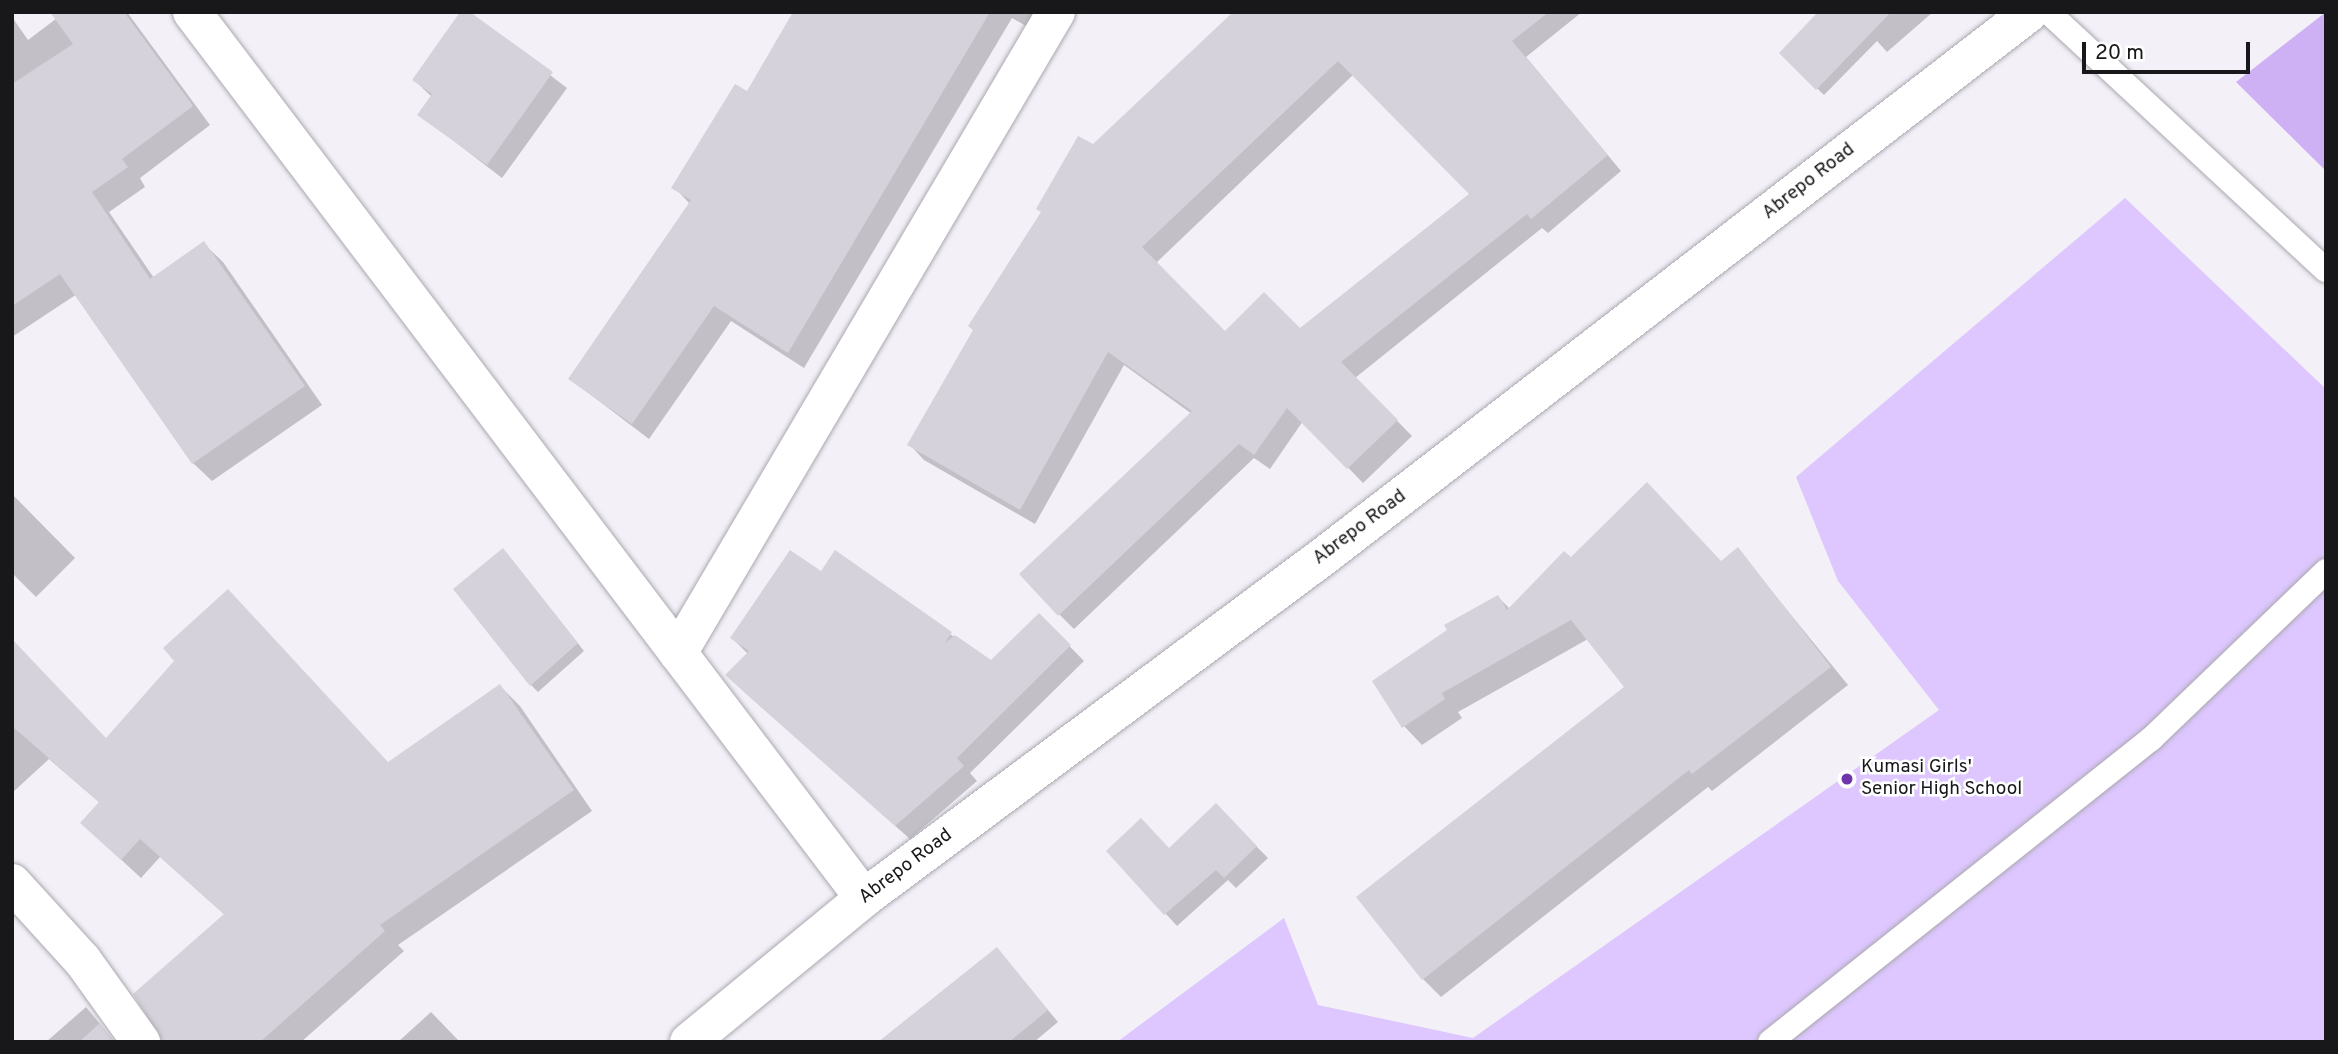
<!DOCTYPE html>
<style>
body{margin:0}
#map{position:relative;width:2338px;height:1054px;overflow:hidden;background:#f3f0f8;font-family:Overpass,sans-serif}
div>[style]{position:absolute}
.green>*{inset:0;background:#ddc7fe}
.forest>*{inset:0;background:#ceb1f5}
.shadow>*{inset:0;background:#0003}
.building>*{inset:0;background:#d6d2db}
.roads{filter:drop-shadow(0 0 2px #aba8b0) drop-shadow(0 0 2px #aba8b0)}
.lane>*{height:24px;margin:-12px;padding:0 12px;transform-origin:12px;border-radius:12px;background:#fff}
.street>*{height:38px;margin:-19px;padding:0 19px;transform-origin:19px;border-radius:19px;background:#fff}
.secondary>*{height:38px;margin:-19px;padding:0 19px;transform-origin:19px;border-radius:19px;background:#fff}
.dots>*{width:19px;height:19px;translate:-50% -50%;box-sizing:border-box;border:4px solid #fff;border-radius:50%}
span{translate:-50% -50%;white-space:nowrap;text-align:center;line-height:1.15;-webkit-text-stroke:5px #fff;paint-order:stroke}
.street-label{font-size:19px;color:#18171a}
.poi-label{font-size:19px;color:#18171a}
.left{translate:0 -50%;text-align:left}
.frame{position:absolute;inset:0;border:14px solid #18171a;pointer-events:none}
.scale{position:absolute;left:2082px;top:42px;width:168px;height:32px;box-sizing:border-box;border:4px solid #18171a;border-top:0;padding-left:9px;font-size:21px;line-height:24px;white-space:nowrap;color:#18171a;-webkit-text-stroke:5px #fff;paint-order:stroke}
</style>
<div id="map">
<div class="green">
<i style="clip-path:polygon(2125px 198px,2326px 389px,2326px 1042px,1117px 1042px,1284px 918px,1318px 1005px,1473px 1038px,1939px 710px,1838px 581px,1796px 477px)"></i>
</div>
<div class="forest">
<i style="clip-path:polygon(2326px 12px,2326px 171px,2236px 82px)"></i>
</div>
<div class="shadow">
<i style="clip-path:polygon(65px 12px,127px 12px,210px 125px,140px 178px,145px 187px,109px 212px,154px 278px,204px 244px,223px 262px,322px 405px,212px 481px,193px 463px,77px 294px,12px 337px,12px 17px,28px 40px)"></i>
<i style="clip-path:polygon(467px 12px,567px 88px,502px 178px,420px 115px,432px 97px,414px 80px)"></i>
<i style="clip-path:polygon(795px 12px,1044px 12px,1033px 30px,1012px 18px,804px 368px,731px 321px,649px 439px,570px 379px,690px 204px,674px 187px,747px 94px)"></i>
<i style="clip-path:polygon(evenodd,1236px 12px,1582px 12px,1526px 57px,1621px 171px,1548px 233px,1542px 228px,1355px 378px,1412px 436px,1363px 483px,1303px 421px,1270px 469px,1254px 458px,1074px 629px,1059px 614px,1192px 414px,1124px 365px,1035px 524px,924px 460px,910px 445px,1093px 146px,1236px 12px,1354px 74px,1472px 194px,1300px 330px,1225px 333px,1156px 263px,1354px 74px)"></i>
<i style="clip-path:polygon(1834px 12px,1933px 12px,1887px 52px,1877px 41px,1824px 95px,1787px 59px)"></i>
<i style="clip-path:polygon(12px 494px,75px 558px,36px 597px,12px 573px)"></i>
<i style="clip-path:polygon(1738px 550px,1848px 685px,1712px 791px,1708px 787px,1441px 997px,1423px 979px,1626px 687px,1588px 639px,1458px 712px,1462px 718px,1422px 745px,1404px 726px,1498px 597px,1510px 609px,1571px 559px,1722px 562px)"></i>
<i style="clip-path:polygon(510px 558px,584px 651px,538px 692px,531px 685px)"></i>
<i style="clip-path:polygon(822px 573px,950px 634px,991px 662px,1039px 615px,1084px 661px,970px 773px,977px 781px,910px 839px,742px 690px,748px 654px,732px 638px)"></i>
<i style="clip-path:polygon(12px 641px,106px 740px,388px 764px,500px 686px,520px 706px,592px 811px,398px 945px,404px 951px,301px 1042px,163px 1042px,161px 1029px,225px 915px,160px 857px,141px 878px,102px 842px,100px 803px,49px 759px,12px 793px)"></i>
<i style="clip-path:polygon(1216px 806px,1268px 858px,1236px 888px,1228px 880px,1177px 926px,1108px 851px,1170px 850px)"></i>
<i style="clip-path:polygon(997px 949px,1058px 1022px,1034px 1042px,880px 1042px)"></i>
<i style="clip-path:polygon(86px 1007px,115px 1042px,46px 1042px)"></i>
<i style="clip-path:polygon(431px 1012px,460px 1042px,398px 1042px)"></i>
</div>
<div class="building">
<i style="clip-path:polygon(50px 12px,124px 12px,193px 106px,122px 159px,128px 167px,92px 192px,150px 279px,204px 241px,305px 386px,192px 464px,60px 274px,12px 306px,12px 84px,73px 44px)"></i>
<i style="clip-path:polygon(460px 12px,470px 12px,553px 72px,487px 165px,417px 115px,432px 94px,412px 80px)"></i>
<i style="clip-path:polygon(793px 12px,990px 12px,788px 353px,714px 306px,632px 424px,568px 379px,691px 200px,671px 188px,735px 84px,747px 91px)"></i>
<i style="clip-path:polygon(evenodd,1233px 12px,1549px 12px,1512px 41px,1608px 155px,1531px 219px,1527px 214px,1341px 362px,1398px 420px,1347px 469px,1287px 408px,1254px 455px,1239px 444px,1058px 616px,1019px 574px,1192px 411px,1108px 352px,1020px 510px,907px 445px,973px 330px,968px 326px,1041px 212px,1036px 209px,1078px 136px,1093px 144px,1233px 12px,1338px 61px,1469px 194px,1300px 328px,1264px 292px,1225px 331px,1142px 247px,1338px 61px)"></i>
<i style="clip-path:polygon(1818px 12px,1891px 12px,1816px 90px,1779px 53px)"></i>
<i style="clip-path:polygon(1647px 482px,1721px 561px,1738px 547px,1831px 667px,1692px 774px,1689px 770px,1422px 980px,1356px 897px,1624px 687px,1571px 620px,1442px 693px,1445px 699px,1402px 728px,1372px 681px,1447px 630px,1444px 625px,1498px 595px,1507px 610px,1564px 551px,1571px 557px)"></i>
<i style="clip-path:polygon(503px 548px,578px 643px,530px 686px,453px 589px)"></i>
<i style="clip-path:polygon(790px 550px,821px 571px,835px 550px,952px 632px,945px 643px,955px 635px,991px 660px,1039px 613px,1071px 645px,957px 758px,964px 766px,895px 826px,725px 675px,749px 651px,730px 638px)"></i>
<i style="clip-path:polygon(228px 589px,388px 762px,500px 684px,574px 790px,380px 925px,385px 931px,260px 1042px,163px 1042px,133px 994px,224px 914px,140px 839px,121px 860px,80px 823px,99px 802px,12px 726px,12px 639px,106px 738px,174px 661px,163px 648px)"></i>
<i style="clip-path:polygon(1216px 803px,1257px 846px,1224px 878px,1216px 870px,1164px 915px,1106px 851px,1141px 818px,1169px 848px)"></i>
<i style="clip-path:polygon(997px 947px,1048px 1010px,1009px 1042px,878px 1042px)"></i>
<i style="clip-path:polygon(100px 1023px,114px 1042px,79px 1042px)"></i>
</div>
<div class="roads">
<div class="lane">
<i style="left:2048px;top:12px;width:379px;rotate:42.9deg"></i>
<i style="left:1770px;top:1042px;width:487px;rotate:-38.5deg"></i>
<i style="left:2151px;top:739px;width:243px;rotate:-43.8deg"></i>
</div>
<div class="street">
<i style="left:192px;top:12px;width:1112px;rotate:52.82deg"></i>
<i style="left:678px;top:653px;width:744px;rotate:-59.47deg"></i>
<i style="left:12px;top:883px;width:105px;rotate:47.7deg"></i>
<i style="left:83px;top:961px;width:100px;rotate:54.4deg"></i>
</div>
<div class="secondary">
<i style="left:689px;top:1042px;width:227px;rotate:-39.4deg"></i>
<i style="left:864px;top:898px;width:573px;rotate:-36.63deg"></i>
<i style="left:1324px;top:556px;width:891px;rotate:-37.62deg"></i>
</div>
</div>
<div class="dots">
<i style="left:1847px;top:779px;background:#7135ab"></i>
</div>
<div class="street-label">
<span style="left:1809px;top:182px;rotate:-38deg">Abrepo Road</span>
<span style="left:1360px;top:528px;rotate:-37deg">Abrepo Road</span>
<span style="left:906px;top:867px;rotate:-37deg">Abrepo Road</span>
</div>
<div class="poi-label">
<span class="left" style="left:1861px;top:779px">Kumasi Girls'<br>Senior High School</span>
</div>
<div class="frame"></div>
<div class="scale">20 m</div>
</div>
